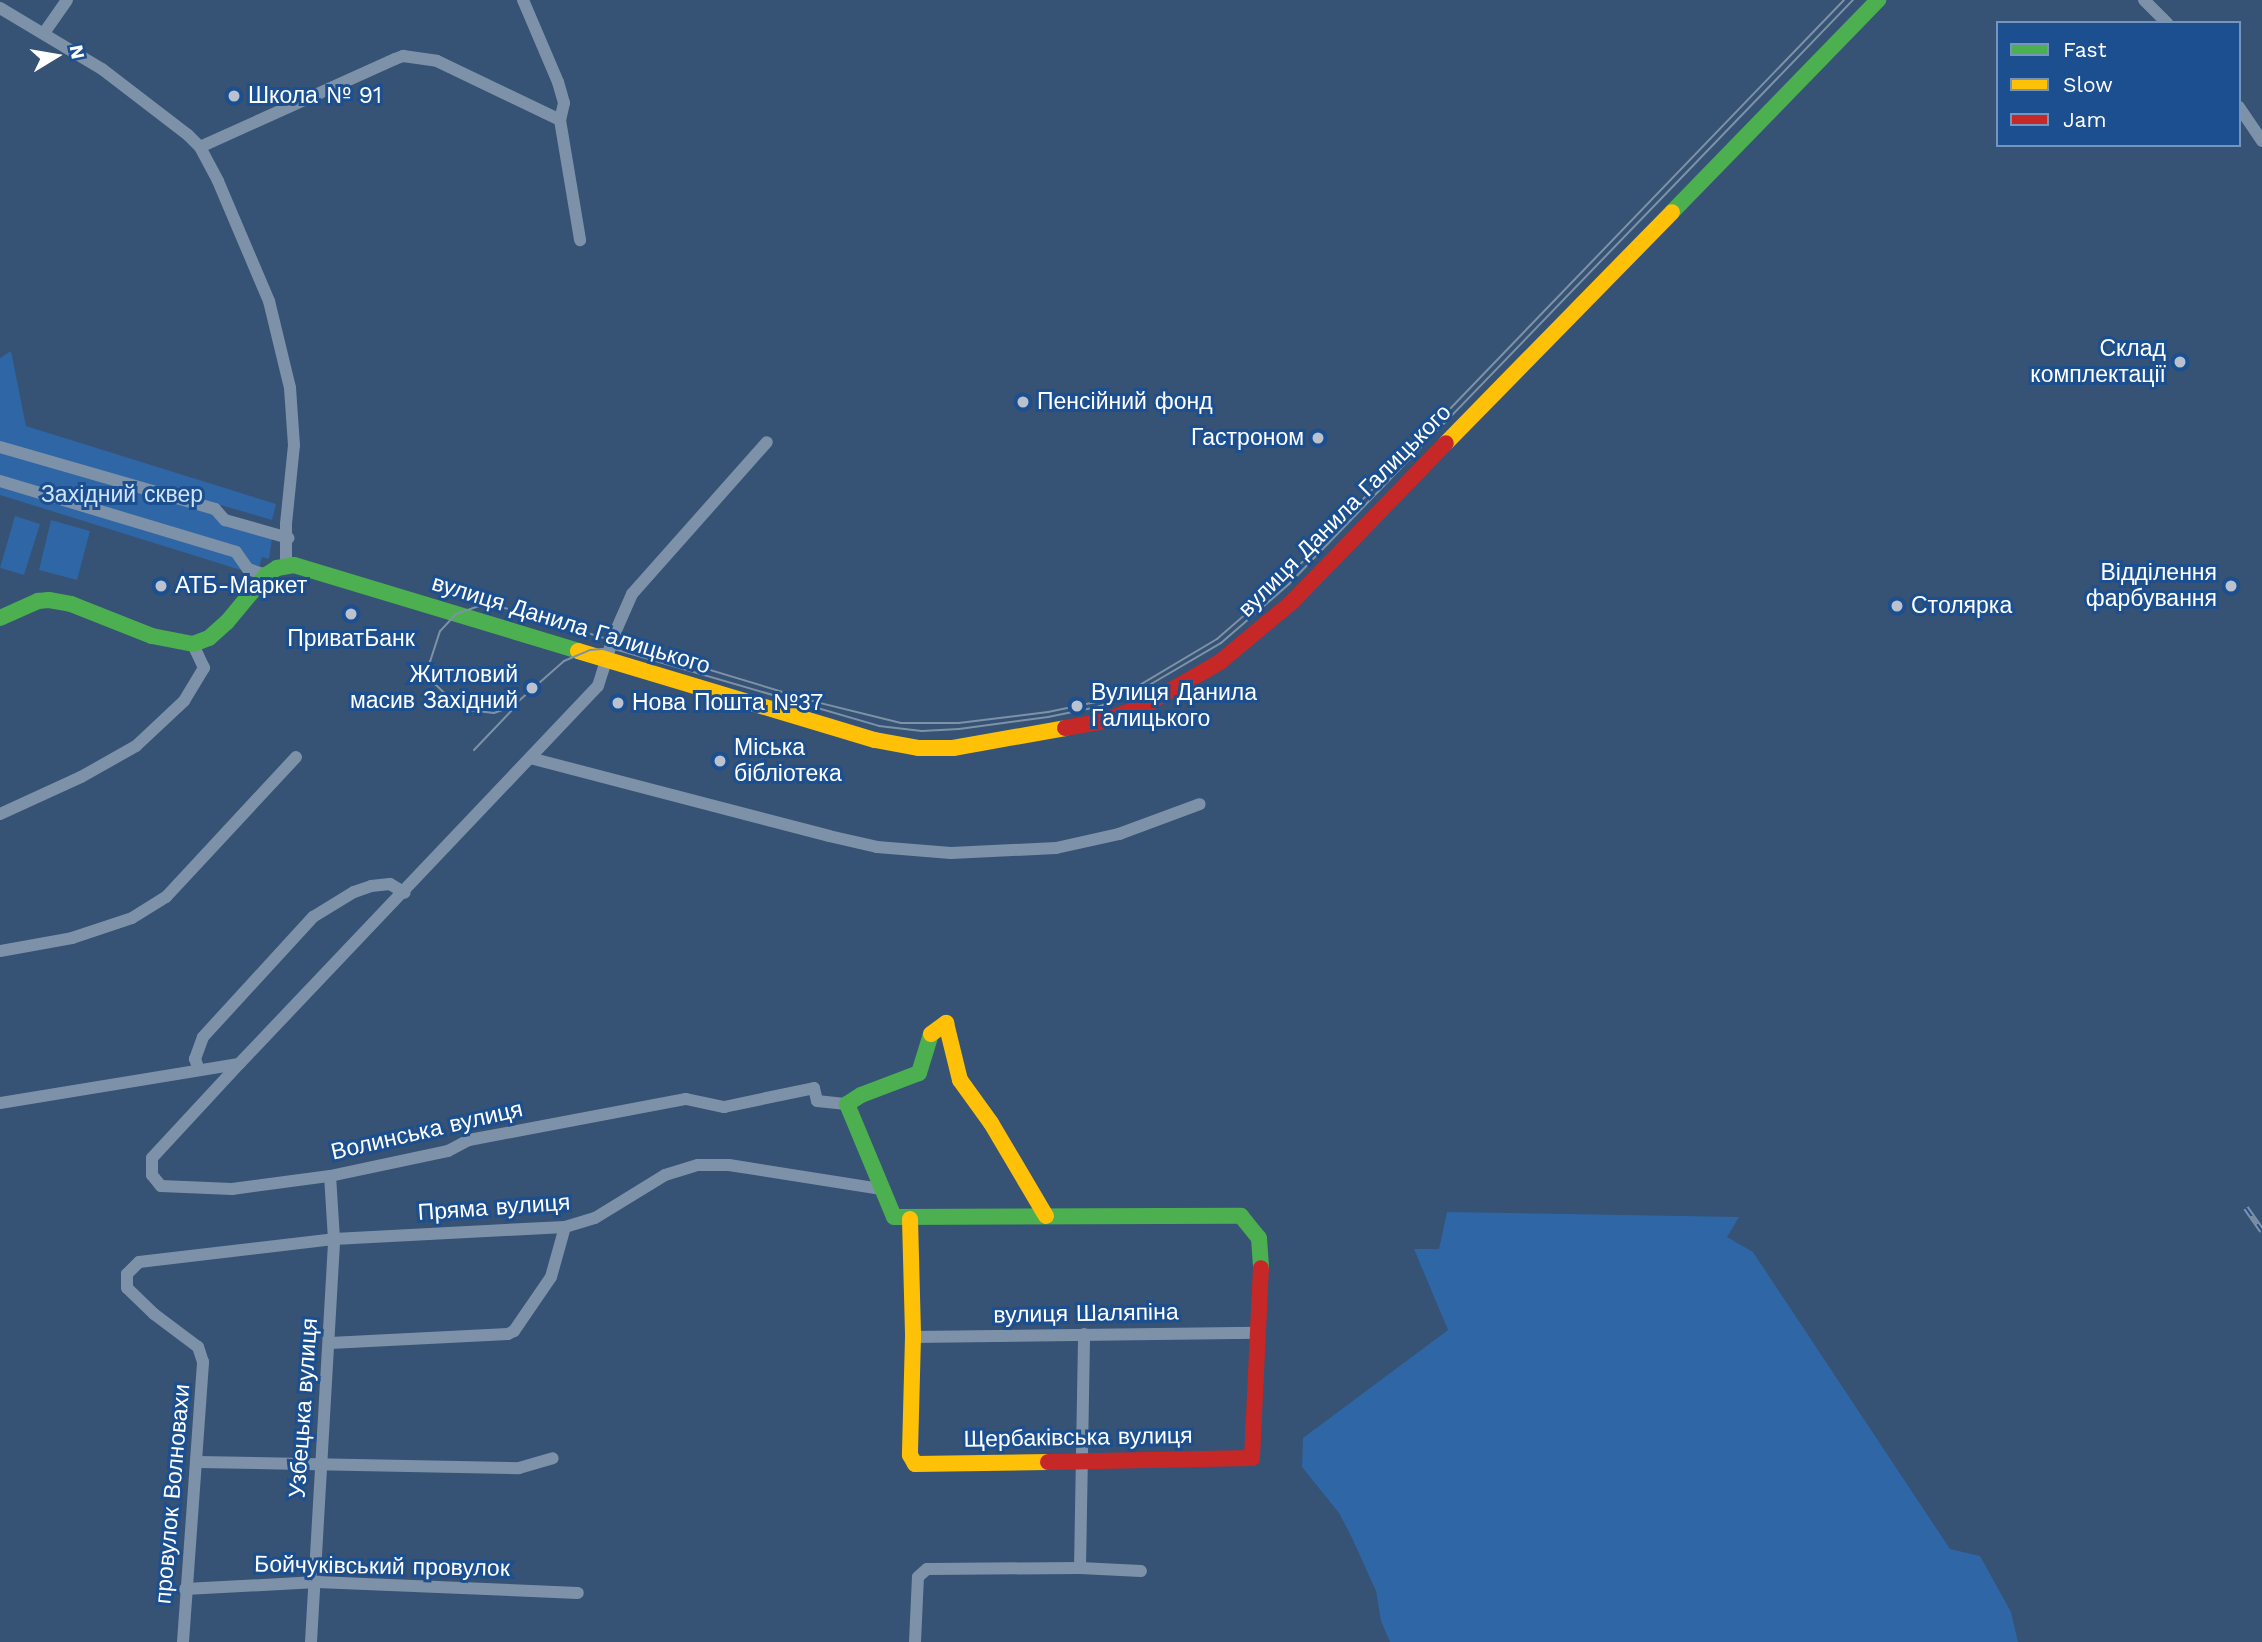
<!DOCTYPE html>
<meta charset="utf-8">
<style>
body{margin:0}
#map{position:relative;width:2262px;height:1642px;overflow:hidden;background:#365274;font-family:"Work Sans",sans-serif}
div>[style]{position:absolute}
.green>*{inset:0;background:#2f66a5}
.street>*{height:12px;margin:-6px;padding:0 6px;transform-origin:6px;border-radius:6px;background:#7d92a8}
.fast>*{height:16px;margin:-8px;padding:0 8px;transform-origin:8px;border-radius:8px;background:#4caf50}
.slow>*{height:16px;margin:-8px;padding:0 8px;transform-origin:8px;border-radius:8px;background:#ffc107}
.jam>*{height:16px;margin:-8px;padding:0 8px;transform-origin:8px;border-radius:8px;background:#c62828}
.tram>*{height:2px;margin:-1px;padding:0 1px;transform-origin:1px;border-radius:1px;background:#7e92a7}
.rail>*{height:6px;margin-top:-3px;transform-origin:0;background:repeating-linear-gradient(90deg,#1b4f8f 0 10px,#7e92a7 0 20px);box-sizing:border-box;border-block:2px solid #7e92a7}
.dots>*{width:19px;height:19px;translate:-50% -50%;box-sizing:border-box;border:4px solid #1b4f8f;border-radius:50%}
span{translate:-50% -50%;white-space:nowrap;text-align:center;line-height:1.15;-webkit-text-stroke:6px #1b4f8f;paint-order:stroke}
.poi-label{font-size:23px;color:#fff}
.left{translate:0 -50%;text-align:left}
.right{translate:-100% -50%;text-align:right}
.park-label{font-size:23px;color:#cfe3fa}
.street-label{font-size:23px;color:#fff}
.legend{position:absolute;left:1996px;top:21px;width:245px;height:126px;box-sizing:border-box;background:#1b4f8f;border:2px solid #7695bc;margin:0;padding:9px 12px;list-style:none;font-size:21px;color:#fff}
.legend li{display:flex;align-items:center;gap:14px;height:35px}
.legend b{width:35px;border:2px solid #7695bc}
.north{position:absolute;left:21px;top:21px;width:70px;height:70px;-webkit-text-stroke:5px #1b4f8f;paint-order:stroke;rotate:79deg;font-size:19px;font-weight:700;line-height:28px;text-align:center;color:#fff}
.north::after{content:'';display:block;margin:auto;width:24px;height:32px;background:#fff;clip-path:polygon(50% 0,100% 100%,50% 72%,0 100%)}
</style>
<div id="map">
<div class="green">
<i style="clip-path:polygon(11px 351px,26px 426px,276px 504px,272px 520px,217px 504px,215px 509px,272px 539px,269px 559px,262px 557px,257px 575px,0 495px,0 358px)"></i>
<i style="clip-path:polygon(15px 516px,40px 524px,24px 575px,0 568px)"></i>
<i style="clip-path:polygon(51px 520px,90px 531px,77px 580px,39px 570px)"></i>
<i style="clip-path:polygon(1447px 1212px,1739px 1217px,1727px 1237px,1753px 1252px,1950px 1549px,1980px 1556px,2011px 1612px,2018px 1642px,1390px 1642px,1381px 1621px,1376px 1591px,1352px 1538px,1339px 1513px,1302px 1467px,1303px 1438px,1448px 1330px,1414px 1249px,1439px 1249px)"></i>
</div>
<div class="street">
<i style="left:523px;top:0;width:89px;rotate:66.9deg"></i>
<i style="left:558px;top:82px;width:22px;rotate:74deg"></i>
<i style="left:564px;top:103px;width:17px;rotate:103deg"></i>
<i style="left:2144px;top:0;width:33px;rotate:45deg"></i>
<i style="left:0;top:8px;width:119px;rotate:30.9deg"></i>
<i style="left:102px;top:69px;width:108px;rotate:37.5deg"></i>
<i style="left:188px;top:135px;width:17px;rotate:45deg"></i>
<i style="left:200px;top:147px;width:38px;rotate:62deg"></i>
<i style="left:218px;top:181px;width:130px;rotate:67deg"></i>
<i style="left:269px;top:301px;width:89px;rotate:76.4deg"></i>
<i style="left:290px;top:388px;width:57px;rotate:86deg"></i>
<i style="left:294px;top:445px;width:79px;rotate:95.8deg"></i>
<i style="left:286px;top:524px;width:42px;rotate:90deg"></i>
<i style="left:44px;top:33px;width:40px;rotate:-55.1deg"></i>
<i style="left:2239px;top:107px;width:41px;rotate:55.9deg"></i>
<i style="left:200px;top:147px;width:214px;rotate:-24.3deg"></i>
<i style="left:395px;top:59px;width:9px;rotate:-21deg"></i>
<i style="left:403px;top:56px;width:34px;rotate:8deg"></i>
<i style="left:437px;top:61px;width:136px;rotate:25.6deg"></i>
<i style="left:560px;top:120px;width:122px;rotate:80.5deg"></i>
<i style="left:0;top:447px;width:224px;rotate:16.1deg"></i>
<i style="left:215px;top:509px;width:15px;rotate:48deg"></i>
<i style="left:225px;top:520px;width:66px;rotate:15.9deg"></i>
<i style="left:0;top:481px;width:246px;rotate:16.7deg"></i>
<i style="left:236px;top:552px;width:21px;rotate:55deg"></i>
<i style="left:248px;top:569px;width:19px;rotate:18deg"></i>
<i style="left:530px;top:758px;width:309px;rotate:14.6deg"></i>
<i style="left:829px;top:836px;width:49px;rotate:12.9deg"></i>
<i style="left:877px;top:847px;width:74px;rotate:4.6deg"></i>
<i style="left:951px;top:853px;width:105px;rotate:-2.7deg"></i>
<i style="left:1056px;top:848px;width:65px;rotate:-12.5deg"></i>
<i style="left:1119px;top:834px;width:86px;rotate:-20.3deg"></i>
<i style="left:0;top:814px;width:89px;rotate:-24.6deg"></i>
<i style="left:81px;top:777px;width:63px;rotate:-29.4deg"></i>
<i style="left:136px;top:746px;width:66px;rotate:-43.2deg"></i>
<i style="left:184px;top:701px;width:39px;rotate:-59deg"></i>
<i style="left:204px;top:668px;width:26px;rotate:-115deg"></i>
<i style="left:0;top:951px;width:73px;rotate:-10.2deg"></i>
<i style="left:72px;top:938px;width:63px;rotate:-18.4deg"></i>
<i style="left:132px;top:918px;width:40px;rotate:-32deg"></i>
<i style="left:166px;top:897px;width:191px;rotate:-47.1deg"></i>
<i style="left:239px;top:1064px;width:128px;rotate:132.8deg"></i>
<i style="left:152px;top:1158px;width:17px;rotate:90deg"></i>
<i style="left:152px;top:1175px;width:14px;rotate:51deg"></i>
<i style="left:161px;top:1186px;width:71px;rotate:2.4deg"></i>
<i style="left:232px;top:1189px;width:99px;rotate:-7.6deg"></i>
<i style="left:330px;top:1176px;width:121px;rotate:-12deg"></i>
<i style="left:448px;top:1151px;width:24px;rotate:-28deg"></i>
<i style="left:469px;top:1140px;width:221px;rotate:-10.7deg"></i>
<i style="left:686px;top:1099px;width:39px;rotate:12deg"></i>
<i style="left:724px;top:1107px;width:92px;rotate:-11.9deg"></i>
<i style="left:814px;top:1088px;width:13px;rotate:77deg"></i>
<i style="left:817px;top:1101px;width:30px;rotate:6deg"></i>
<i style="left:199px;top:1070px;width:12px;rotate:-110deg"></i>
<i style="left:195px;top:1059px;width:23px;rotate:-70deg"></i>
<i style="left:203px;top:1037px;width:163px;rotate:-47.5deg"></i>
<i style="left:313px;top:917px;width:48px;rotate:-31.4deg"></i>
<i style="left:354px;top:892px;width:18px;rotate:-19deg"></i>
<i style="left:371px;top:886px;width:19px;rotate:-6deg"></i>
<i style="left:390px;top:884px;width:17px;rotate:31deg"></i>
<i style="left:0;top:1103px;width:242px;rotate:-9.3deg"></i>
<i style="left:239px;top:1064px;width:521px;rotate:-46.48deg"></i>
<i style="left:598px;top:686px;width:53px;rotate:-72.6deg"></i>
<i style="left:614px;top:635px;width:45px;rotate:-66.3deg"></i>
<i style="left:632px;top:594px;width:203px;rotate:-48.4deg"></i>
<i style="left:913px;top:1337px;width:345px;rotate:-0.7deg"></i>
<i style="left:330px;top:1343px;width:178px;rotate:-2.9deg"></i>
<i style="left:508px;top:1334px;width:7px;rotate:-27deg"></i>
<i style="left:514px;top:1331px;width:65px;rotate:-55.6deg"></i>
<i style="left:551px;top:1277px;width:52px;rotate:-74.4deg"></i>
<i style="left:198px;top:1462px;width:321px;rotate:1.1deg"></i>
<i style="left:519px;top:1468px;width:35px;rotate:-16deg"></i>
<i style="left:1080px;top:1568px;width:234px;rotate:-89deg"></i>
<i style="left:185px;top:1589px;width:132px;rotate:-3deg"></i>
<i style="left:317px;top:1582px;width:261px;rotate:2.4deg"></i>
<i style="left:183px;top:1642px;width:281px;rotate:-85.9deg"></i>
<i style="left:203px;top:1362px;width:16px;rotate:-108deg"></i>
<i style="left:198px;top:1347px;width:55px;rotate:-143.1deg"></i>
<i style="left:154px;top:1314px;width:37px;rotate:-136deg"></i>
<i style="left:127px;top:1288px;width:14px;rotate:-90deg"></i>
<i style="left:127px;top:1274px;width:17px;rotate:-45deg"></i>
<i style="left:139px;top:1262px;width:196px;rotate:-6.7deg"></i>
<i style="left:334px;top:1239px;width:231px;rotate:-3deg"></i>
<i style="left:565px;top:1227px;width:31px;rotate:-17deg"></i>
<i style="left:595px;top:1218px;width:82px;rotate:-31.6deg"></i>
<i style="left:665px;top:1175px;width:34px;rotate:-17deg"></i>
<i style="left:698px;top:1165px;width:31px"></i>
<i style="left:729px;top:1165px;width:153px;rotate:9deg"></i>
<i style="left:311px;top:1642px;width:404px;rotate:-86.7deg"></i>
<i style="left:334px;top:1239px;width:63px;rotate:-93.6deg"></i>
<i style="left:915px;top:1642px;width:65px;rotate:-87.4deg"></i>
<i style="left:918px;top:1577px;width:12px;rotate:-42deg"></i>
<i style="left:927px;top:1569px;width:153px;rotate:-0.4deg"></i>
<i style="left:1080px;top:1568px;width:61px;rotate:2.8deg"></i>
</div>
<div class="fast">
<i style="left:1672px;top:212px;width:296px;rotate:-45.8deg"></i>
<i style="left:0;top:618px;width:42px;rotate:-24.1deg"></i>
<i style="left:38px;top:601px;width:11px;rotate:-5deg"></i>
<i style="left:49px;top:600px;width:22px;rotate:10deg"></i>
<i style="left:71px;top:604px;width:87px;rotate:21.6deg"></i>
<i style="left:152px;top:636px;width:42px;rotate:11deg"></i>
<i style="left:193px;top:644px;width:17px;rotate:-21deg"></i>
<i style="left:209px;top:638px;width:24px;rotate:-42deg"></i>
<i style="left:227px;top:622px;width:61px;rotate:-50.3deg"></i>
<i style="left:266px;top:575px;width:13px;rotate:-32deg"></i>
<i style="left:277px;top:568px;width:17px;rotate:-10deg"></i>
<i style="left:294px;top:565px;width:297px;rotate:16.8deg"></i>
<i style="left:931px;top:1034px;width:41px;rotate:107.1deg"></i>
<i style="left:919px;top:1073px;width:62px;rotate:159.2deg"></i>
<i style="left:861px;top:1095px;width:17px;rotate:147deg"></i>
<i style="left:847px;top:1104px;width:122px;rotate:67.4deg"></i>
<i style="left:894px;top:1217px;width:347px;rotate:-0.2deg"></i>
<i style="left:1241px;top:1216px;width:28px;rotate:51deg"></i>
<i style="left:1259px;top:1238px;width:30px;rotate:86deg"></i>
</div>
<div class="slow">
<i style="left:1446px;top:443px;width:323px;rotate:-45.6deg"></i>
<i style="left:578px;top:651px;width:310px;rotate:16.7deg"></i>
<i style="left:875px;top:740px;width:45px;rotate:10.3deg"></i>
<i style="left:919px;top:748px;width:34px"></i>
<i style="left:953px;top:748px;width:114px;rotate:-10.1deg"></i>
<i style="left:931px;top:1034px;width:19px;rotate:-36deg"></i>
<i style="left:946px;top:1023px;width:59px;rotate:76.2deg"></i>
<i style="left:960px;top:1080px;width:53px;rotate:54.2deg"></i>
<i style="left:991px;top:1123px;width:108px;rotate:59.4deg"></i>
<i style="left:910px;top:1219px;width:118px;rotate:88.5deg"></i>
<i style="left:913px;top:1337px;width:118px;rotate:91.5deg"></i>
<i style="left:910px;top:1455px;width:10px;rotate:61deg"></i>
<i style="left:915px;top:1464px;width:133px;rotate:-0.9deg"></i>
</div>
<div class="jam">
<i style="left:1065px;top:728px;width:36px;rotate:-10deg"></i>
<i style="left:1100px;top:722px;width:45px;rotate:-19.7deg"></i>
<i style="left:1142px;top:707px;width:90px;rotate:-30deg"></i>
<i style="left:1220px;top:662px;width:94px;rotate:-39.8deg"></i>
<i style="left:1292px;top:602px;width:221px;rotate:-45.9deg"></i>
<i style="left:1048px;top:1462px;width:204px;rotate:-1.1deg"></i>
<i style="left:1252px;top:1458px;width:190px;rotate:-87.3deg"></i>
</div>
<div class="tram">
<i style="left:1844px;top:0;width:806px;rotate:133.94deg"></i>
<i style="left:1285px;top:580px;width:90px;rotate:139.1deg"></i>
<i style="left:1217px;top:639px;width:98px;rotate:149.2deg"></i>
<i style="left:1133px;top:689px;width:39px;rotate:161deg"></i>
<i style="left:1096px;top:702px;width:49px;rotate:168.2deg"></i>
<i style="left:1048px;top:712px;width:90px;rotate:173deg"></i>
<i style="left:959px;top:723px;width:58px;rotate:180deg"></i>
<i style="left:901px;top:723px;width:88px;rotate:-166.1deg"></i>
<i style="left:816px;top:702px;width:326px;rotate:-163.2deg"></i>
<i style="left:504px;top:608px;width:22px;rotate:-172deg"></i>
<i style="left:482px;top:605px;width:28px;rotate:161deg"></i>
<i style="left:456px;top:614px;width:23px;rotate:133deg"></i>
<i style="left:440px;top:631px;width:32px;rotate:108deg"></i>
<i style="left:430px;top:661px;width:24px;rotate:78deg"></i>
<i style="left:435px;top:684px;width:36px;rotate:44deg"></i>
<i style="left:461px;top:709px;width:33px;rotate:7deg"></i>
<i style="left:494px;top:713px;width:20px;rotate:-20deg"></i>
<i style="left:513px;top:706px;width:68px;rotate:-41.4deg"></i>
<i style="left:564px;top:661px;width:28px;rotate:-23deg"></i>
<i style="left:590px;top:650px;width:21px;rotate:-5deg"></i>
<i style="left:611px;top:648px;width:279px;rotate:16.2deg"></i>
<i style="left:879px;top:726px;width:43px;rotate:6.6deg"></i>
<i style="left:922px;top:731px;width:37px;rotate:-3deg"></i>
<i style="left:959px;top:729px;width:90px;rotate:-7.7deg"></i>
<i style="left:1048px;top:717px;width:50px;rotate:-11.5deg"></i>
<i style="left:1097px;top:707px;width:39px;rotate:-19deg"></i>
<i style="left:1134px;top:694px;width:101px;rotate:-30.4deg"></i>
<i style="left:1221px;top:643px;width:90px;rotate:-40.9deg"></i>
<i style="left:1289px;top:584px;width:812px;rotate:-46deg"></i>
<i style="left:474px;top:750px;width:58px;rotate:-46.4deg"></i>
</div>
<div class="rail">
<i style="left:2246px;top:1208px;width:28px;rotate:55deg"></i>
</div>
<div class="dots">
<i style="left:234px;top:96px;background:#b9c2ce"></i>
<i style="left:2180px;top:362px;background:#b9c2ce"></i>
<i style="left:1023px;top:402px;background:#b9c2ce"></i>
<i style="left:1318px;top:438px;background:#b9c2ce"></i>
<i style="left:161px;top:586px;background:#b9c2ce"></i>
<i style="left:2231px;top:586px;background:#b9c2ce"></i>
<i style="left:1897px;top:606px;background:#b9c2ce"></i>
<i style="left:351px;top:614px;background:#b9c2ce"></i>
<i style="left:532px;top:688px;background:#b9c2ce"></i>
<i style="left:618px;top:703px;background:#b9c2ce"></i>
<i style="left:1077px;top:706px;background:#b9c2ce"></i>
<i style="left:720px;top:761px;background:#b9c2ce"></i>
</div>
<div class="poi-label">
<span class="left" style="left:248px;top:96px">Школа № 91</span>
<span class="right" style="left:2166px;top:362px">Склад<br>комплектації</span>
<span class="left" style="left:1037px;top:402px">Пенсійний фонд</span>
<span class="right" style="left:1304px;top:438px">Гастроном</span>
<span class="right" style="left:2217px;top:586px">Відділення<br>фарбування</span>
<span class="left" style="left:175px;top:586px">АТБ-Маркет</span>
<span class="left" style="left:1911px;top:606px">Столярка</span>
<span style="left:351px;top:639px">ПриватБанк</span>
<span class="right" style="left:518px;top:688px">Житловий<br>масив Західний</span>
<span class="left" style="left:1091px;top:706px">Вулиця Данила<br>Галицького</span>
<span class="left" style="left:632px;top:703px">Нова Пошта №37</span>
<span class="left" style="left:734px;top:761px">Міська<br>бібліотека</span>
</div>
<div class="park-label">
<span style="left:122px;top:495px">Західний сквер</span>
</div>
<div class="street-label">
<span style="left:1345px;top:511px;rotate:-45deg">вулиця Данила Галицького</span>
<span style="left:571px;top:625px;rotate:17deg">вулиця Данила Галицького</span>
<span style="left:427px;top:1131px;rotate:-13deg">Волинська вулиця</span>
<span style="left:494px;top:1208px;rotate:-4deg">Пряма вулиця</span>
<span style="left:1086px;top:1314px;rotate:-1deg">вулиця Шаляпіна</span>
<span style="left:304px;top:1408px;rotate:-86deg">Узбецька вулиця</span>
<span style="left:1078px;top:1438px;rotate:-1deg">Щербаківська вулиця</span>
<span style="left:173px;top:1494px;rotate:-85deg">провулок Волновахи</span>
<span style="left:382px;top:1567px;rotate:1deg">Бойчуківський провулок</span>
</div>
<ul class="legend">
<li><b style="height:9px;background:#4caf50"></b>Fast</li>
<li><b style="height:9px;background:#ffc107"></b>Slow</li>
<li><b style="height:9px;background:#c62828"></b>Jam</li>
</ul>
<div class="north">N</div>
</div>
